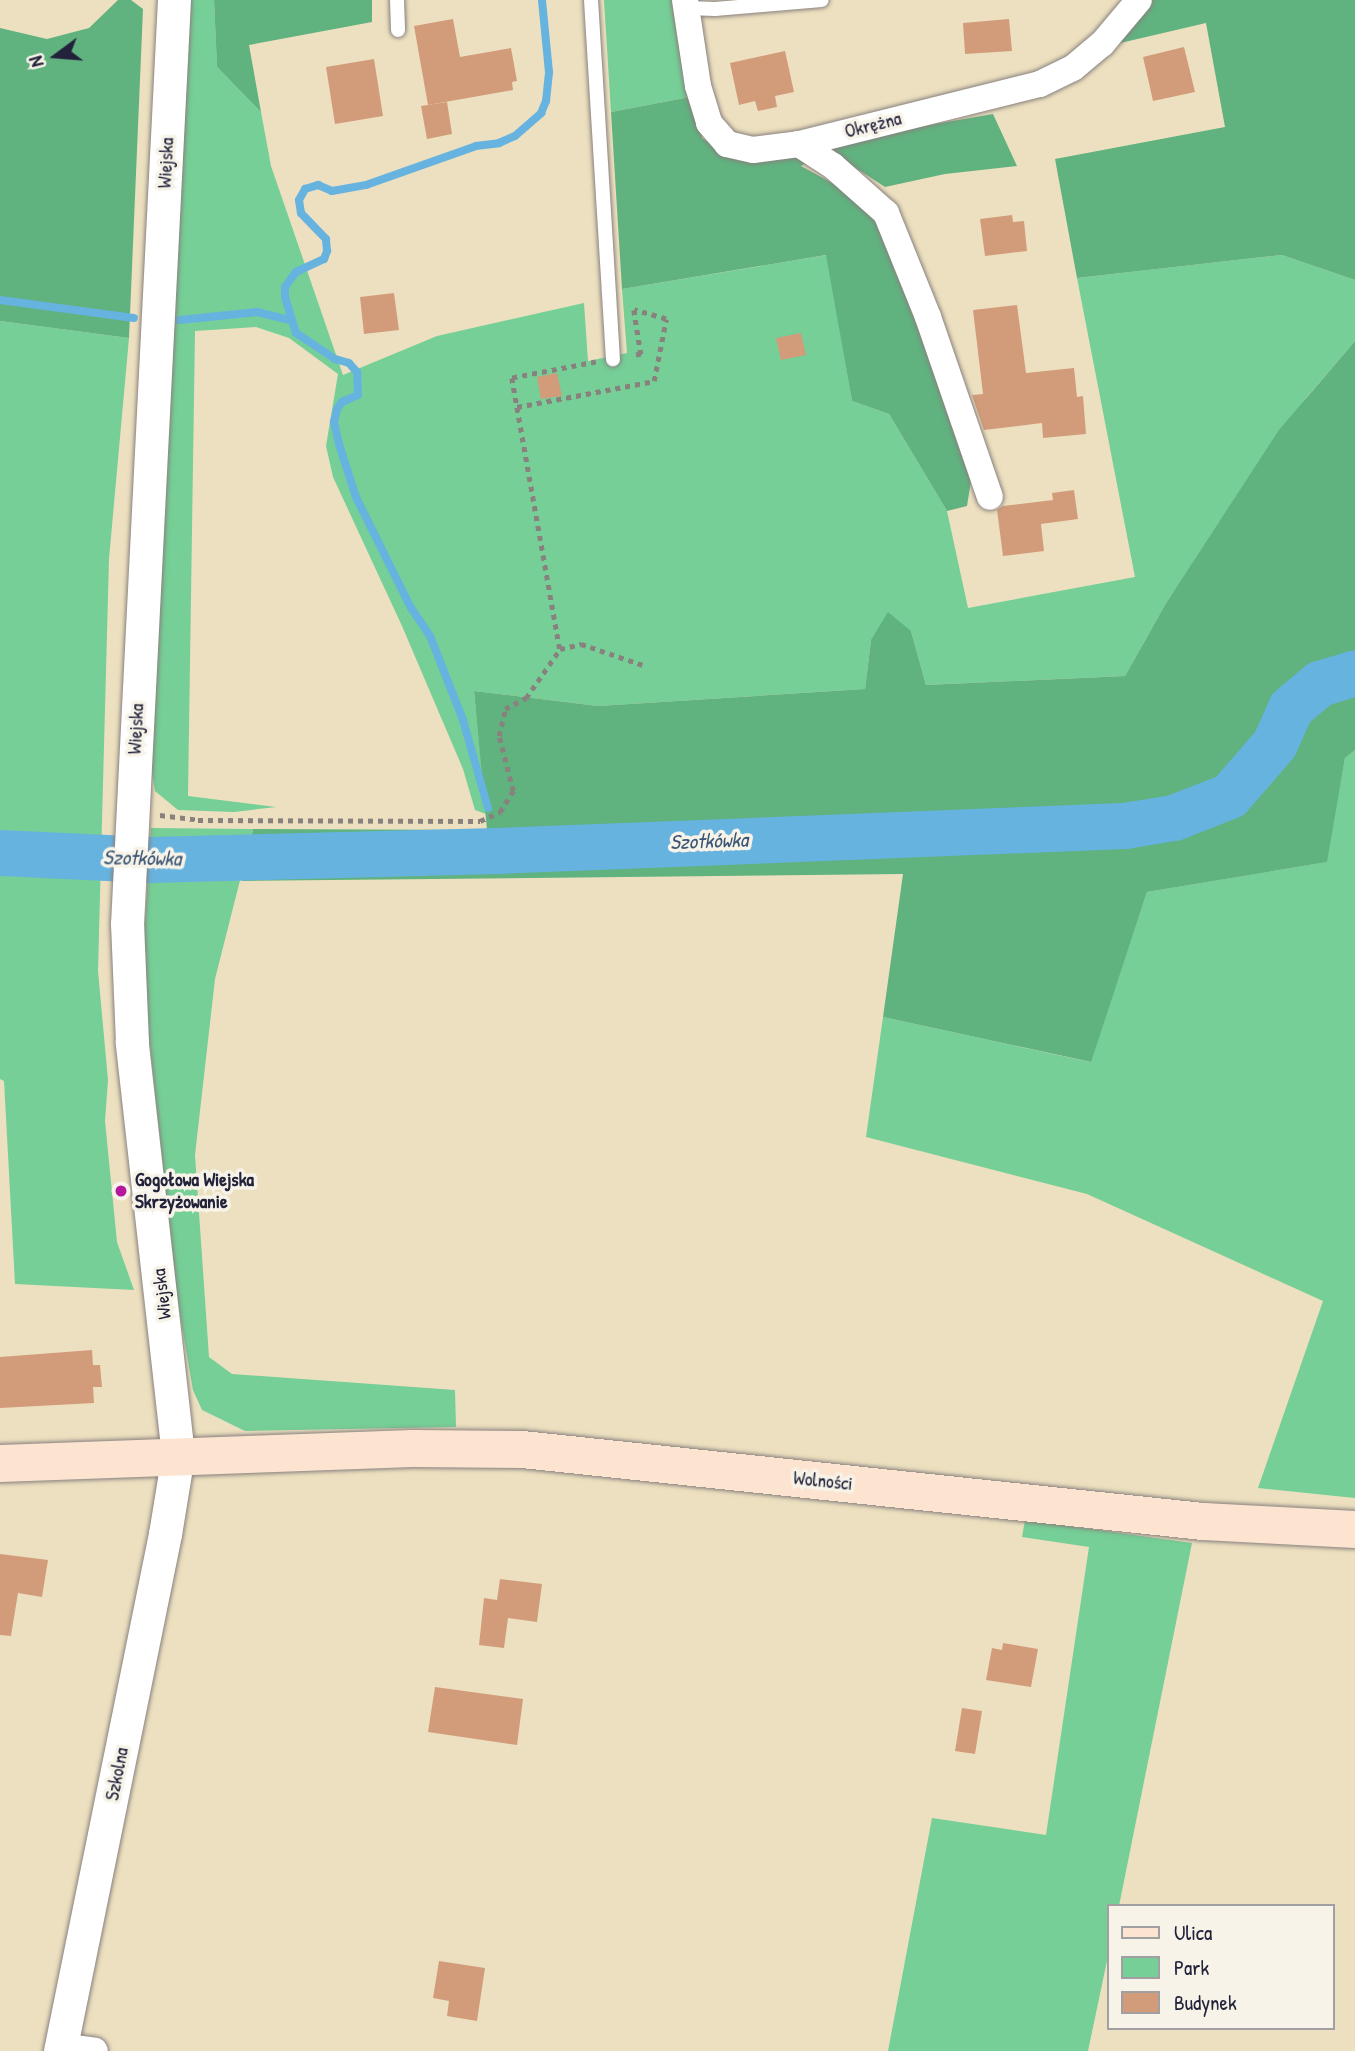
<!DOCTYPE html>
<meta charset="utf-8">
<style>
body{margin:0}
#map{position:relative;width:1355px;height:2051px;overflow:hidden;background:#ede0c0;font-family:"Patrick Hand",sans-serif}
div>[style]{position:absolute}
.green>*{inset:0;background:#75cf96}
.forest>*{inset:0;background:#60b27f}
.stream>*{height:8px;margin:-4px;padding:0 4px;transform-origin:4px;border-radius:4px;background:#67b3e0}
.river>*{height:46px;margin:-23px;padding:0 23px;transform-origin:23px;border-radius:23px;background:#67b3e0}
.building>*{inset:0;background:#d29c7b}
.path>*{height:4.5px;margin-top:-2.25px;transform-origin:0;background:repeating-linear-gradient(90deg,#88817e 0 5px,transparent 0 10px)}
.roads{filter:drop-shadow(0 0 2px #88817e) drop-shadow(0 0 2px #88817e)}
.service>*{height:14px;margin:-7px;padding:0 7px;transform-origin:7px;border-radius:7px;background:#fff}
.minor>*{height:26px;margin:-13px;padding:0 13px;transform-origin:13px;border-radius:13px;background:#fff}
.tertiary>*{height:33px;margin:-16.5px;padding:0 16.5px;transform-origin:16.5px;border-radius:16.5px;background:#fff}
.secondary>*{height:37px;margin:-18.5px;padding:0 18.5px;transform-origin:18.5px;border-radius:18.5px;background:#fde4d1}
.dots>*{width:19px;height:19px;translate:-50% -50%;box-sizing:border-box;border:4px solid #f7f3e8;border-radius:50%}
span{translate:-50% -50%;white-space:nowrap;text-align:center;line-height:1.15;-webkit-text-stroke:7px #f7f3e8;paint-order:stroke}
.street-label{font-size:19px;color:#22223b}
.poi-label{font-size:19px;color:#22223b;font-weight:700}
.left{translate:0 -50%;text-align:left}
.water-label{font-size:21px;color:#3a5575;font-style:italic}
.legend{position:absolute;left:1107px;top:1904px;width:228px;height:126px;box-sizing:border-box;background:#f7f3e8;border:2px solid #a29fa3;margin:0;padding:9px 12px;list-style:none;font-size:21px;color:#22223b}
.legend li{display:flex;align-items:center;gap:14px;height:35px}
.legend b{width:35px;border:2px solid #a29fa3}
.north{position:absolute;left:21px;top:21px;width:70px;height:70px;-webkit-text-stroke:5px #f7f3e8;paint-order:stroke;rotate:254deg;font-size:19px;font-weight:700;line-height:28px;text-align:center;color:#22223b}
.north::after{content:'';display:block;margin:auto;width:24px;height:32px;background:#22223b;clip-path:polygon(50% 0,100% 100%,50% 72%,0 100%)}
</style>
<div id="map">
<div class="green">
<i style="clip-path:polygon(188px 0,214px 0,217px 67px,261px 112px,271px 166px,343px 375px,437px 336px,584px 303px,588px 361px,627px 353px,622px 289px,827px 255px,852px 401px,889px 414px,947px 511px,968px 608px,1135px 577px,1077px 278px,1282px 255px,1355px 280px,1355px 341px,1306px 398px,1165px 605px,1125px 676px,926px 685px,911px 631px,871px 640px,865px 689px,598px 706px,474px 691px,486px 814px,475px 810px,463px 769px,402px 626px,333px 477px,326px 446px,338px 374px,289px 338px,256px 327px,195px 331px,188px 796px,276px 807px,234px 812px,178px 810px,155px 791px,149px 754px)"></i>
<i style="clip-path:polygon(604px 0,678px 0,695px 96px,611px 112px)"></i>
<i style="clip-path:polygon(0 321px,129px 338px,109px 559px,98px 971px,108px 1080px,105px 1121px,117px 1242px,134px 1290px,15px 1284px,4px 1081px,0 1079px)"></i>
<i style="clip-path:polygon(1355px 750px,1355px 1498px,1258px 1488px,1323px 1301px,1087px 1194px,866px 1137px,883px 1017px,1090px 1062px,1147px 892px,1326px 862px,1345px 758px)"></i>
<i style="clip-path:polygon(151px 828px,253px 829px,215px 979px,195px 1155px,209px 1357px,232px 1374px,455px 1390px,456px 1427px,245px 1431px,202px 1410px,193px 1390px,177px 1298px,142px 972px)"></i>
<i style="clip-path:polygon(1025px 1520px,1192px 1543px,1119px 1906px,1108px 1906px,1108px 1956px,1088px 2051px,888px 2051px,932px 1818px,1046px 1835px,1089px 1547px,1022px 1537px)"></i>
</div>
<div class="forest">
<i style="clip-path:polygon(118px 0,131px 0,143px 9px,129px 338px,0 321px,0 28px,47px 39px,89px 28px)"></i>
<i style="clip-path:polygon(214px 0,372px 0,372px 22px,249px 45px,261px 112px,217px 67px)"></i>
<i style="clip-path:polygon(1150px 0,1355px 0,1355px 280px,1282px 255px,1077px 278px,1055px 159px,1225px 127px,1206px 23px,1116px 44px)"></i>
<i style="clip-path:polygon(695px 96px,702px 138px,733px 159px,993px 114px,1017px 166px,945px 174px,885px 187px,828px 150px,801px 166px,856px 196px,883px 233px,972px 475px,967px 506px,947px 511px,889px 414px,852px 401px,826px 255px,622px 289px,611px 112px)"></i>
<i style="clip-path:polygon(1355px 341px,1355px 750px,1345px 758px,1327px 862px,1147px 892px,1091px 1062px,883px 1017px,903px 874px,242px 881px,253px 829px,487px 830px,474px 691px,598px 706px,865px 689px,871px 640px,888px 612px,911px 631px,926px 685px,1125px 676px,1165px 605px,1279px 430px)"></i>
</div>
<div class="stream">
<i style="left:0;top:300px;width:135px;rotate:7.7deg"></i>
<i style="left:180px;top:320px;width:77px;rotate:-5.9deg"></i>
<i style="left:257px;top:312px;width:36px;rotate:14deg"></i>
<i style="left:488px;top:808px;width:91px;rotate:-105.9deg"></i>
<i style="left:463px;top:720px;width:90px;rotate:-111.4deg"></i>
<i style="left:430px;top:636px;width:34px;rotate:-124deg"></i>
<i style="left:411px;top:608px;width:124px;rotate:-116.4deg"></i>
<i style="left:356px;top:497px;width:56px;rotate:-107.8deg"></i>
<i style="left:339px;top:444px;width:23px;rotate:-103deg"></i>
<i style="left:334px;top:422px;width:13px;rotate:-77deg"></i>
<i style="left:337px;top:409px;width:9px;rotate:-54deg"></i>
<i style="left:342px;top:402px;width:17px;rotate:-24deg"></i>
<i style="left:358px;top:395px;width:23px;rotate:-92deg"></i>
<i style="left:357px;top:372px;width:12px;rotate:-132deg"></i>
<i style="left:349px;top:363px;width:15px;rotate:-164deg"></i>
<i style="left:335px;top:359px;width:47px;rotate:-146.3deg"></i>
<i style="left:296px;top:333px;width:37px;rotate:-107deg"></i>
<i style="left:285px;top:298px;width:11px;rotate:-90deg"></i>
<i style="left:285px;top:287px;width:19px;rotate:-54deg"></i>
<i style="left:296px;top:272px;width:31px;rotate:-25deg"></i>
<i style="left:324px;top:259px;width:9px;rotate:-69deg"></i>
<i style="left:327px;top:251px;width:12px;rotate:-95deg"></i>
<i style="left:326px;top:239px;width:36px;rotate:-134deg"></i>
<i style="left:301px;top:213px;width:13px;rotate:-99deg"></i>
<i style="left:299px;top:200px;width:13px;rotate:-61deg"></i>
<i style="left:305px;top:189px;width:14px;rotate:-17deg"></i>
<i style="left:318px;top:185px;width:15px;rotate:23deg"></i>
<i style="left:332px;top:191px;width:35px;rotate:-10deg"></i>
<i style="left:366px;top:185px;width:117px;rotate:-19.5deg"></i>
<i style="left:476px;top:146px;width:23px;rotate:-7deg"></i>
<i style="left:499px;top:143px;width:17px;rotate:-24deg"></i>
<i style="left:515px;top:136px;width:35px;rotate:-41deg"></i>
<i style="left:541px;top:113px;width:13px;rotate:-67deg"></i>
<i style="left:546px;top:101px;width:29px;rotate:-84deg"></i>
<i style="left:549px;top:72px;width:72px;rotate:-95.6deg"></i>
<i style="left:497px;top:844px;width:7px;rotate:82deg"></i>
</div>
<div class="river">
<i style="left:0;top:853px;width:150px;rotate:2.7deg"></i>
<i style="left:150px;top:860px;width:348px;rotate:-1.5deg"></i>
<i style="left:498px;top:851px;width:627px;rotate:-2.28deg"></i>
<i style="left:1125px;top:826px;width:50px;rotate:-9.3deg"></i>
<i style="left:1174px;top:818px;width:60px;rotate:-21.4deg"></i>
<i style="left:1230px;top:796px;width:69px;rotate:-49.1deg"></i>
<i style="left:1275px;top:744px;width:39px;rotate:-66deg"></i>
<i style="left:1291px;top:708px;width:38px;rotate:-40deg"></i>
<i style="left:1320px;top:684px;width:37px;rotate:-17deg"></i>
</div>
<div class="building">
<i style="clip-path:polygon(453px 19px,460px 57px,511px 48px,517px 81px,512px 82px,513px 90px,428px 105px,414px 26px)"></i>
<i style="clip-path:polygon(1009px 19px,1012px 51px,965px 54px,963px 23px)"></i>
<i style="clip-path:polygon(1184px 47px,1195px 92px,1153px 101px,1143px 57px)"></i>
<i style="clip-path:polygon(785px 51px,794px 92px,775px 96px,777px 107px,758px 111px,755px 101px,739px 105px,730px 63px)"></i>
<i style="clip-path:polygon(374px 59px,383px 116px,335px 124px,326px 67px)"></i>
<i style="clip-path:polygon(447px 102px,452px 134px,427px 139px,421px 106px)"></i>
<i style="clip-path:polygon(1012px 215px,1013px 222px,1024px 221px,1027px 251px,985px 256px,980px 219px)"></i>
<i style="clip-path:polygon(394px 293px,399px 330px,364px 334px,360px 297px)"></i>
<i style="clip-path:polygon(1017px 305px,1026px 373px,1074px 368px,1077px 397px,1083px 396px,1086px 434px,1043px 438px,1042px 423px,984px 430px,972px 395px,983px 394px,973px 310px)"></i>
<i style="clip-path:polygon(801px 333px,806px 355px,781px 360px,776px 338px)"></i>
<i style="clip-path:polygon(557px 373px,562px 396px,541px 399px,537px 377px)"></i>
<i style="clip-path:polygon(1074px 490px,1078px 519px,1041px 524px,1044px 551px,1003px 556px,997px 510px,1003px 506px,1053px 500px,1052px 493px)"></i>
<i style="clip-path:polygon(92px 1350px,93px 1365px,100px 1365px,102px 1387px,93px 1387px,94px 1403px,0 1408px,0 1357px)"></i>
<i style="clip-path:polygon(0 1554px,48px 1560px,42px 1597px,18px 1593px,11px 1636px,0 1635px)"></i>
<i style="clip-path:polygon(500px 1579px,542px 1584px,537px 1622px,508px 1618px,504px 1648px,479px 1645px,484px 1598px,497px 1600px)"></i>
<i style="clip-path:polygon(1003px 1643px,1038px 1649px,1031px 1687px,986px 1680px,992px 1648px,1002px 1650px)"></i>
<i style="clip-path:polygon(435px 1687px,523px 1699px,517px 1745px,428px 1732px)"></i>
<i style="clip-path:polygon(962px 1708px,982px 1711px,975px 1754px,955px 1751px)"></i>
<i style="clip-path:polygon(439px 1961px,485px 1968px,477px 2021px,447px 2016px,449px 2001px,433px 1998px)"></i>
</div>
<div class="path">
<i style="left:596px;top:362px;width:86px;rotate:169.2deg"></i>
<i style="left:512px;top:378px;width:275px;rotate:80deg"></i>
<i style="left:560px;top:649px;width:22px;rotate:-13deg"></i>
<i style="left:581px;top:644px;width:65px;rotate:18.7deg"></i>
<i style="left:517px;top:407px;width:139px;rotate:-10.7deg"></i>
<i style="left:654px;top:381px;width:63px;rotate:-79deg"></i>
<i style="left:666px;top:319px;width:33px;rotate:-164deg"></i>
<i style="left:634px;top:310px;width:45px;rotate:81deg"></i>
<i style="left:641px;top:354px;width:9px;rotate:167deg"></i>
<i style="left:160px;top:815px;width:38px;rotate:7deg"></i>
<i style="left:198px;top:820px;width:282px;rotate:0.2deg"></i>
<i style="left:480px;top:821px;width:22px;rotate:-24deg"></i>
<i style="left:500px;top:812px;width:25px;rotate:-58deg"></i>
<i style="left:513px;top:791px;width:57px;rotate:-104.3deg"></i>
<i style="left:499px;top:736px;width:28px;rotate:-77deg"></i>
<i style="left:505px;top:709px;width:24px;rotate:-28deg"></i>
<i style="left:526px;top:698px;width:60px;rotate:-55.2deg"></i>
</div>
<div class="roads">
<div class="service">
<i style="left:397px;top:0;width:30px;rotate:88deg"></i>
<i style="left:591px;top:0;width:360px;rotate:86.5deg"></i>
<i style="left:687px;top:8px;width:28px;rotate:2deg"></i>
<i style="left:715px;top:9px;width:107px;rotate:-4.8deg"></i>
</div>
<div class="minor">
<i style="left:685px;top:0;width:87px;rotate:81.4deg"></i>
<i style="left:698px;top:86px;width:39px;rotate:73deg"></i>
<i style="left:709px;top:123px;width:28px;rotate:49deg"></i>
<i style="left:727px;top:144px;width:27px;rotate:13deg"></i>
<i style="left:753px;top:150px;width:46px;rotate:-7.4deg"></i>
<i style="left:799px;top:144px;width:248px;rotate:-14deg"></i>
<i style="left:1040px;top:84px;width:37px;rotate:-26deg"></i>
<i style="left:1073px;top:68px;width:38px;rotate:-40deg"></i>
<i style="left:1102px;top:44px;width:57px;rotate:-49.9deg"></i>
<i style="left:799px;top:144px;width:40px;rotate:32.9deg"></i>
<i style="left:833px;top:166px;width:71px;rotate:41.6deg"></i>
<i style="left:886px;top:213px;width:112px;rotate:68deg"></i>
<i style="left:928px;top:317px;width:190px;rotate:71deg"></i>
<i style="left:61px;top:2046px;width:34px;rotate:8deg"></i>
</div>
<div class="tertiary">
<i style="left:60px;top:2051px;width:528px;rotate:-78.52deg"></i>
<i style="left:165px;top:1534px;width:80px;rotate:-80.7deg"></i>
<i style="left:178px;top:1455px;width:416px;rotate:-96.4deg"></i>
<i style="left:132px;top:1042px;width:118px;rotate:-92.4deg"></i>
<i style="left:127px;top:924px;width:925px;rotate:-87.09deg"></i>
</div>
<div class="secondary">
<i style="left:0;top:1463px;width:412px;rotate:-2.1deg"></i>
<i style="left:412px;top:1448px;width:110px;rotate:0.5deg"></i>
<i style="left:522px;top:1449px;width:685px;rotate:6.04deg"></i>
<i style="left:1203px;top:1521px;width:152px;rotate:3deg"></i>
</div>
</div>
<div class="dots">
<i style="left:121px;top:1191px;background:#b5179e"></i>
</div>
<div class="street-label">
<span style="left:873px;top:125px;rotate:-14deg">Okrężna</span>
<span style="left:166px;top:163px;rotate:-87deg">Wiejska</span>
<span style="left:136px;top:729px;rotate:-87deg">Wiejska</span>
<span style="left:162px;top:1294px;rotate:-97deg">Wiejska</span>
<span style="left:823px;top:1481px;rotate:6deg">Wolności</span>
<span style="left:117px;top:1774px;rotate:-79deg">Szkolna</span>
</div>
<div class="poi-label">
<span class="left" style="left:135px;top:1191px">Gogołowa Wiejska<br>Skrzyżowanie</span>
</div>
<div class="water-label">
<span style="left:709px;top:841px;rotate:-2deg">Szotkówka</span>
<span style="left:142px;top:858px;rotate:1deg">Szotkówka</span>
</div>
<ul class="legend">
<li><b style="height:9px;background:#fde4d1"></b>Ulica</li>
<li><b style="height:19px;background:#75cf96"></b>Park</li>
<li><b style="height:19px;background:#d29c7b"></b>Budynek</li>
</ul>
<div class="north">N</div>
</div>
